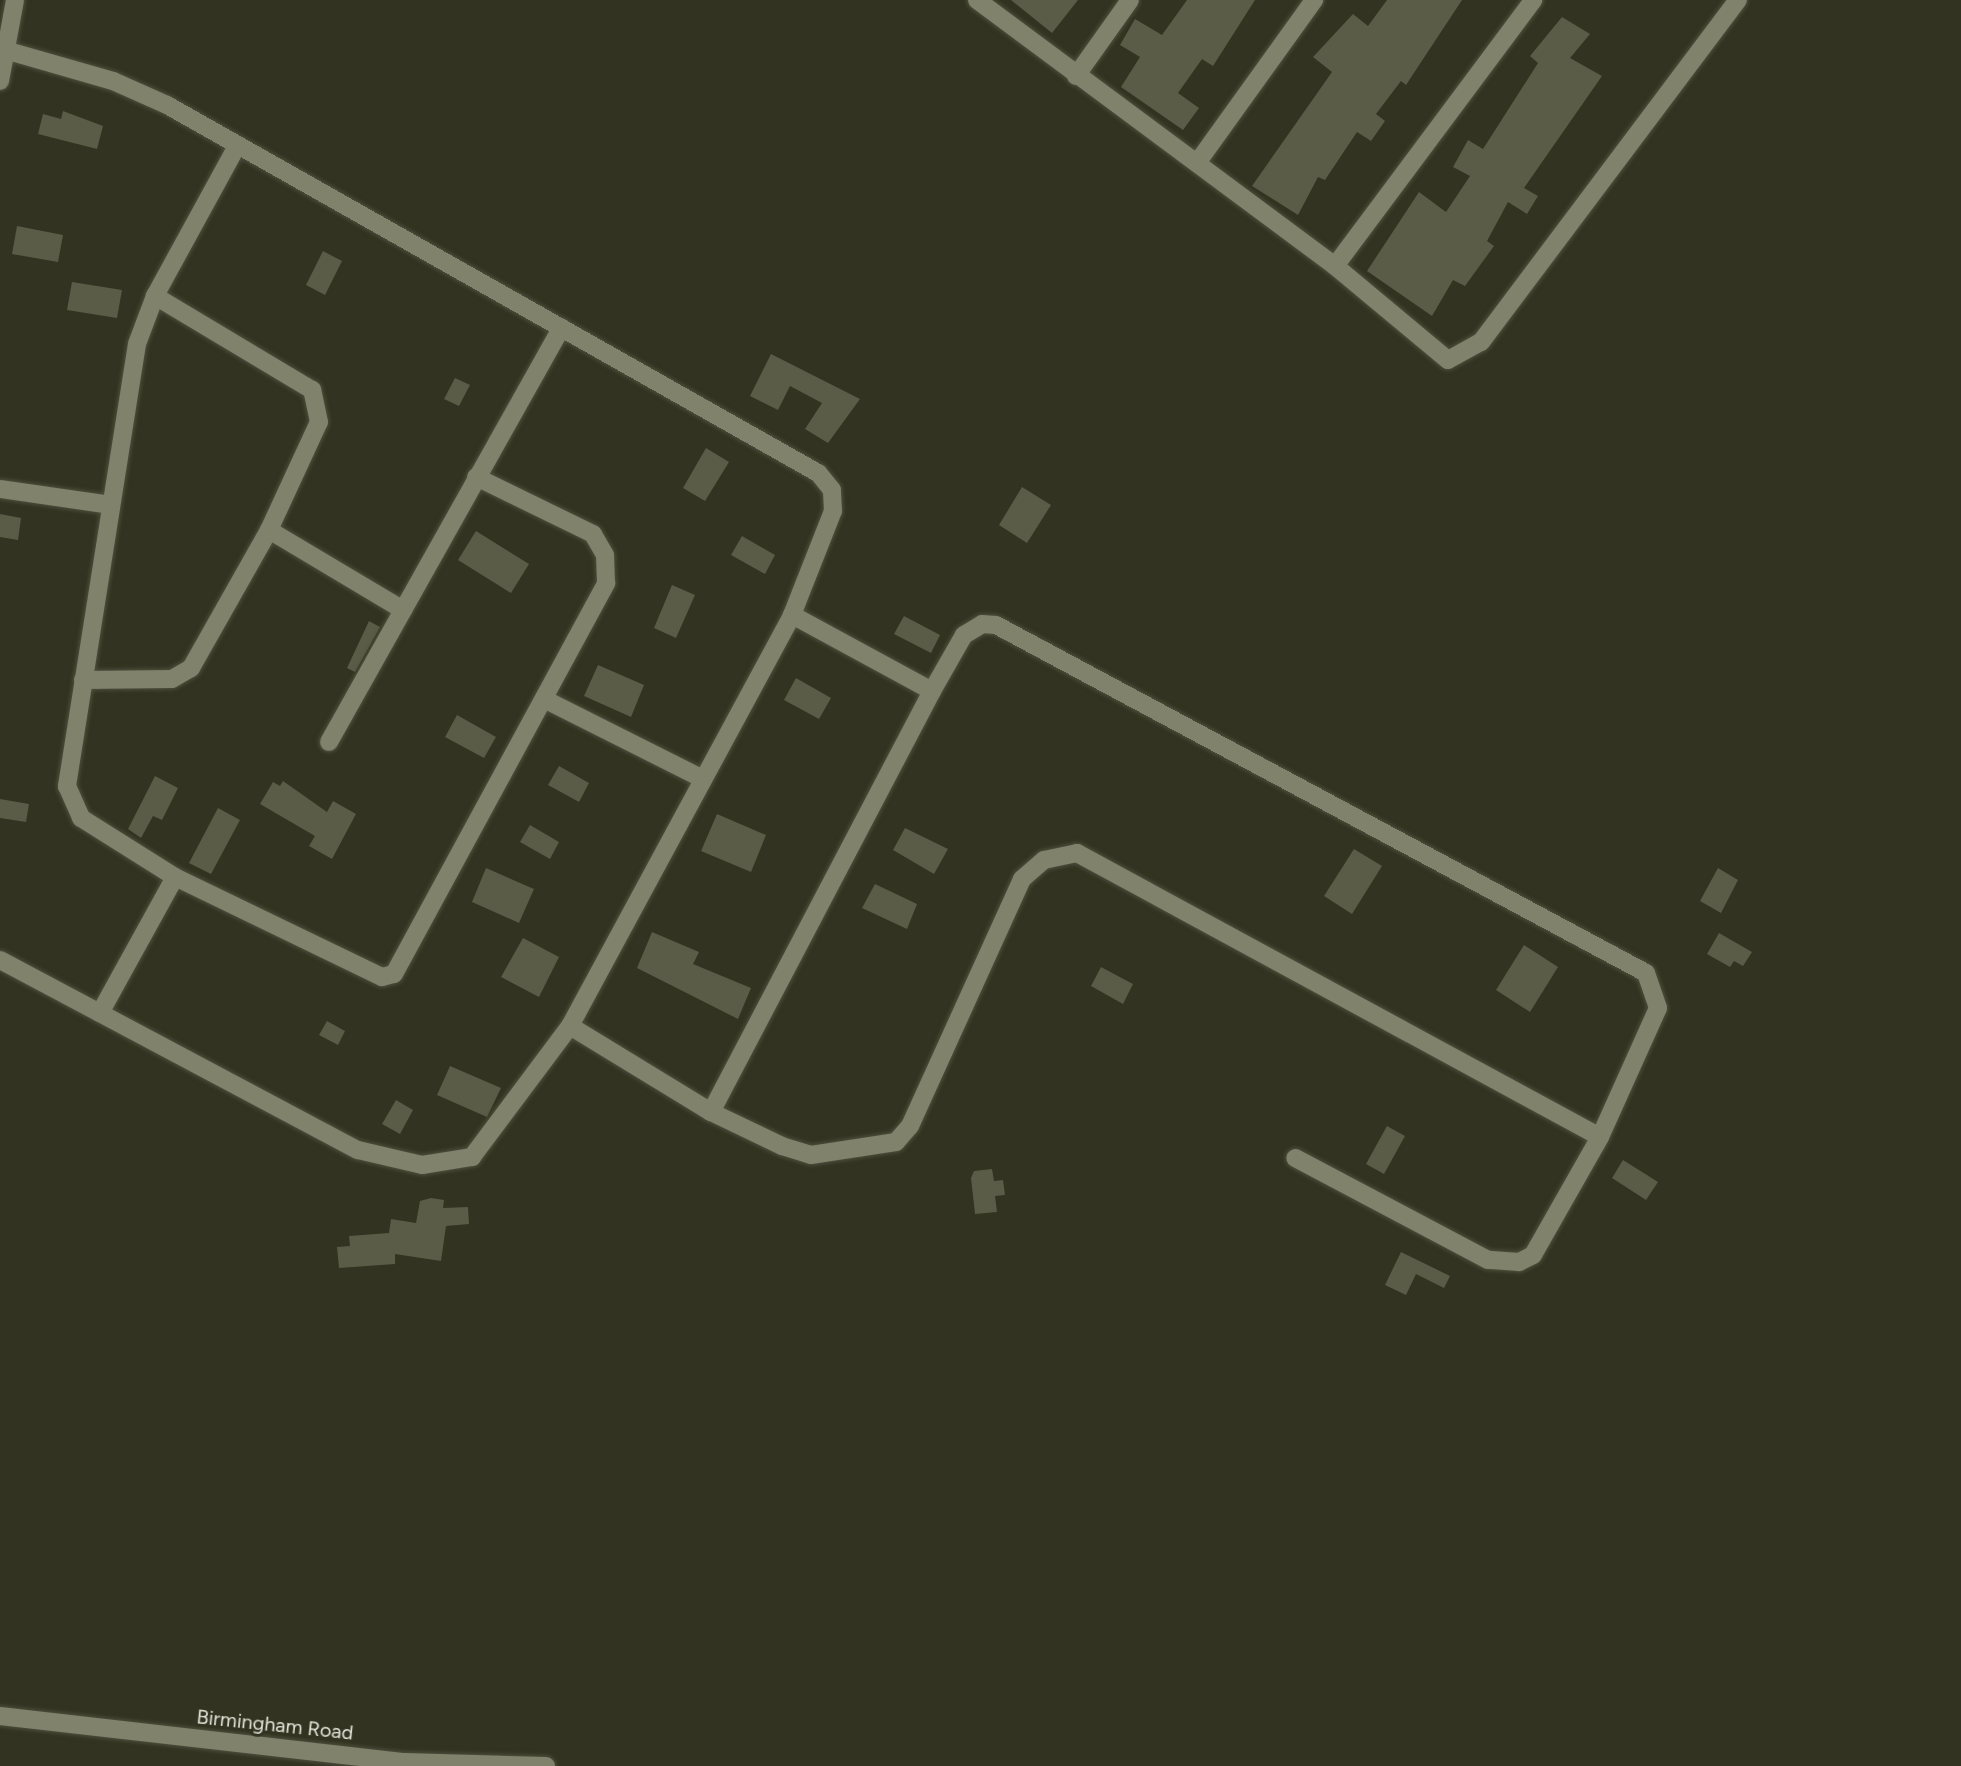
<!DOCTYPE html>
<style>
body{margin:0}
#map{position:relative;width:1961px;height:1766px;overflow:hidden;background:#323320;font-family:Figtree,sans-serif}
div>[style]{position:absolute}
.building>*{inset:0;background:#5a5c47}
.roads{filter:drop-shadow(0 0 2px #4e4f3e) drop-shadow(0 0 2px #4e4f3e)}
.minor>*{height:18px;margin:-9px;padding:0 9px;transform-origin:9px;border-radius:9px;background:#80826c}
span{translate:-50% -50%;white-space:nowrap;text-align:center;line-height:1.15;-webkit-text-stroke:6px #323320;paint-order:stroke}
.street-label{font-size:20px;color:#e2e3d7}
</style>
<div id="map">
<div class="building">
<i style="clip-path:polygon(1011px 0,1078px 0,1052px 33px)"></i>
<i style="clip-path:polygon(1187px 0,1255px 0,1213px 66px,1202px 59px,1178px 93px,1199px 108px,1183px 130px,1121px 87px,1140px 57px,1120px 45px,1135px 19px,1162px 35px)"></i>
<i style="clip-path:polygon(1387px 0,1462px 0,1406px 85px,1401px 81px,1376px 114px,1385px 121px,1371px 141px,1357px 132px,1325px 180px,1318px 177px,1298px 215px,1252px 186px,1332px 72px,1313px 57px,1353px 14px,1368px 26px)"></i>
<i style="clip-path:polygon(1562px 17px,1590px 34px,1570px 58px,1602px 76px,1524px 188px,1538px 196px,1527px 214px,1508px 202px,1487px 241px,1494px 246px,1465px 286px,1453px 280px,1432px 316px,1367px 271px,1419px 192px,1446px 212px,1470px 176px,1453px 167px,1468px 140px,1483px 149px,1538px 63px,1530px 56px)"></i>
<i style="clip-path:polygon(63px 111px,103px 126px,97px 149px,38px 134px,43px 114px,61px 119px)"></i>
<i style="clip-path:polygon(17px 226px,63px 235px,58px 262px,12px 254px)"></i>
<i style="clip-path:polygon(323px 251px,342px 261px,325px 295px,306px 285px)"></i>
<i style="clip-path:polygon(72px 282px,122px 290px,117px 318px,67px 310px)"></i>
<i style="clip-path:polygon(771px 354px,860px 399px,828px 443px,805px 429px,822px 403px,790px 386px,778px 410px,750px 396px)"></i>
<i style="clip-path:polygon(455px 378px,470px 385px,459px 406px,444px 399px)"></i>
<i style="clip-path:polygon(706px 448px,729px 462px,705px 501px,683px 488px)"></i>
<i style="clip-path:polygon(1022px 487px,1051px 505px,1027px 543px,999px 525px)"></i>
<i style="clip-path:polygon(0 514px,21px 518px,18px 540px,0 537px)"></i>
<i style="clip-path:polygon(476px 531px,529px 564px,511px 593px,458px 560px)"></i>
<i style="clip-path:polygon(742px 536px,775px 555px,765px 574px,731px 555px)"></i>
<i style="clip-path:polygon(672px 585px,695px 595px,676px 638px,654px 628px)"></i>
<i style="clip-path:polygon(904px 616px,940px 635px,931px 653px,894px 634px)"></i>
<i style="clip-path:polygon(369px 621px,380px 627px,355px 672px,347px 668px)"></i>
<i style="clip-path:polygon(598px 665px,644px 685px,631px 717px,584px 696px)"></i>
<i style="clip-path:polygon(796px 678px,831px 698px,819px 719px,784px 700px)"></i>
<i style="clip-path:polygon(457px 715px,496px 737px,484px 758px,445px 737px)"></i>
<i style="clip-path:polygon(559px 766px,589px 783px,579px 802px,548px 785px)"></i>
<i style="clip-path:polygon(155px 776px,178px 788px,162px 820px,153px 816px,141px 838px,128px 829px)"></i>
<i style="clip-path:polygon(283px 781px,327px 812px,333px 801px,356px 814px,332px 859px,309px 846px,315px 836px,260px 804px,273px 782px,280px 786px)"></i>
<i style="clip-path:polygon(0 799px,29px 804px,26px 822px,0 818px)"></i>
<i style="clip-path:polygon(218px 808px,240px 820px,211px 874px,189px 863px)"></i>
<i style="clip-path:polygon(717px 814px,766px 835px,751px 872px,701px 851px)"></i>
<i style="clip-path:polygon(530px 825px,559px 842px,550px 859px,520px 842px)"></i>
<i style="clip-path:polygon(905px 828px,948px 849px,934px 874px,893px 850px)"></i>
<i style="clip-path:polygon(1354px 849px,1382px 866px,1352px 914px,1324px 896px)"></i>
<i style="clip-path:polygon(486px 868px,534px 889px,519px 923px,472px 902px)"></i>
<i style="clip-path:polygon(1718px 868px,1738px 880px,1721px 913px,1700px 901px)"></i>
<i style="clip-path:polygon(875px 884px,917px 904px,907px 929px,862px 908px)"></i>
<i style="clip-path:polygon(652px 932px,699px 952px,693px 964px,751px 988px,738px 1019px,637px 968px)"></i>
<i style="clip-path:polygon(1719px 933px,1752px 952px,1743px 966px,1734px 961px,1730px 967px,1707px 954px)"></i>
<i style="clip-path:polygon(523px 938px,559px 957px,539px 997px,501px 977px)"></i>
<i style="clip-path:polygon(1524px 945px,1558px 967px,1530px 1012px,1496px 990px)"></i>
<i style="clip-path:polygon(1101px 967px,1133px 984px,1123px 1004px,1091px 986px)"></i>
<i style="clip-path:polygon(327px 1021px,345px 1031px,338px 1045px,319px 1035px)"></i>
<i style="clip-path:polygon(450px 1066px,501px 1088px,487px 1117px,437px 1095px)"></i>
<i style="clip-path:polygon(396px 1100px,413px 1110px,400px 1134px,382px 1124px)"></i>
<i style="clip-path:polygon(1387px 1126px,1405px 1136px,1384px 1174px,1366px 1164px)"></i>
<i style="clip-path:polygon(1623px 1160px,1658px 1182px,1646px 1200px,1612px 1178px)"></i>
<i style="clip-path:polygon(992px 1169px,994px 1181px,1003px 1180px,1005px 1195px,995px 1196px,997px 1212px,975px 1214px,971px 1178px,974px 1171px)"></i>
<i style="clip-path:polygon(431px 1198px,444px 1200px,443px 1208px,468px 1207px,469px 1224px,446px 1226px,441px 1261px,395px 1254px,395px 1264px,339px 1268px,337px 1247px,350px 1246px,349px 1236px,389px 1233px,391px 1219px,416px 1223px,420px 1201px)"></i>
<i style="clip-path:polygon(1401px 1252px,1450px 1276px,1444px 1288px,1416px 1274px,1406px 1295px,1385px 1285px)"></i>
</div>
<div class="roads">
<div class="minor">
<i style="left:977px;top:0;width:446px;rotate:36.6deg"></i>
<i style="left:1335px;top:266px;width:147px;rotate:39.8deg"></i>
<i style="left:1448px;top:360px;width:38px;rotate:-29deg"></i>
<i style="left:1481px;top:342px;width:428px;rotate:-53.1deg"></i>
<i style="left:1076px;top:76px;width:93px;rotate:-54.6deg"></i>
<i style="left:0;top:81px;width:82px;rotate:-79.5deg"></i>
<i style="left:237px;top:146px;width:171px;rotate:118.7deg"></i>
<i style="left:155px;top:296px;width:51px;rotate:110.6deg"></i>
<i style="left:137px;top:344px;width:448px;rotate:99deg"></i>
<i style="left:67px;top:786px;width:35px;rotate:66deg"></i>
<i style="left:81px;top:818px;width:111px;rotate:32.1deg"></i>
<i style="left:175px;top:877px;width:230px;rotate:25.8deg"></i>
<i style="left:382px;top:977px;width:12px;rotate:-14deg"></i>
<i style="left:394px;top:974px;width:445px;rotate:-61.5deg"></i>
<i style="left:606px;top:583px;width:28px;rotate:-92deg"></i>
<i style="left:605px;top:555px;width:24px;rotate:-120deg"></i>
<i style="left:593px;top:534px;width:130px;rotate:-154deg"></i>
<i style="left:1197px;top:163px;width:201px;rotate:-54.3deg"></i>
<i style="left:1335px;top:266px;width:332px;rotate:-53.3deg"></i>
<i style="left:0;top:489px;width:112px;rotate:8.2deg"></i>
<i style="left:269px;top:530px;width:156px;rotate:30.8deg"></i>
<i style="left:792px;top:615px;width:159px;rotate:28.5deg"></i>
<i style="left:83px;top:680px;width:89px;rotate:-0.6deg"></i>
<i style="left:172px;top:679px;width:22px;rotate:-30deg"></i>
<i style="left:191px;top:668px;width:159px;rotate:-60.5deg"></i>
<i style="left:269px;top:530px;width:119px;rotate:-65.2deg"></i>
<i style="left:319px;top:422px;width:33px;rotate:-102deg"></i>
<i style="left:312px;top:390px;width:183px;rotate:-149.1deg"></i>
<i style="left:544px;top:699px;width:178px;rotate:26.7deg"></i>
<i style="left:329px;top:742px;width:475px;rotate:-60.7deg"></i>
<i style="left:0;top:960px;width:405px;rotate:28deg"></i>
<i style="left:358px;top:1150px;width:66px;rotate:13.2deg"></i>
<i style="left:422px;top:1165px;width:51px;rotate:-9.1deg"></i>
<i style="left:472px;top:1157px;width:164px;rotate:-53.2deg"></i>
<i style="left:570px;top:1026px;width:467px;rotate:-61.6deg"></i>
<i style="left:792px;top:615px;width:112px;rotate:-68.5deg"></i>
<i style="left:833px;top:511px;width:21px;rotate:-93deg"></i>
<i style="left:832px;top:490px;width:22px;rotate:-129deg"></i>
<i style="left:818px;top:473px;width:748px;rotate:-150.52deg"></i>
<i style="left:167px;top:105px;width:59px;rotate:-156deg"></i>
<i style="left:113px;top:81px;width:112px;rotate:-164deg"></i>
<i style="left:100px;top:1013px;width:155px;rotate:-61.1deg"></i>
<i style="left:570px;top:1026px;width:165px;rotate:31.4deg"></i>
<i style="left:711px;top:1112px;width:79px;rotate:25.6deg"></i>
<i style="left:782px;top:1146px;width:30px;rotate:17deg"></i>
<i style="left:811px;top:1155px;width:86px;rotate:-8.7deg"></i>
<i style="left:896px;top:1142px;width:21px;rotate:-49deg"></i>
<i style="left:910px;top:1126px;width:271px;rotate:-65.6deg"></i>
<i style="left:1022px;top:879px;width:29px;rotate:-41deg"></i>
<i style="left:1044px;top:860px;width:34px;rotate:-12deg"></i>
<i style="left:1077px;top:853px;width:595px;rotate:28.5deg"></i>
<i style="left:711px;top:1112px;width:475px;rotate:-62.3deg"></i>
<i style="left:932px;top:691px;width:64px;rotate:-60.3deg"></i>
<i style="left:964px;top:635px;width:21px;rotate:-31deg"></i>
<i style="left:982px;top:624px;width:14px;rotate:4deg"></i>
<i style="left:996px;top:625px;width:737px;rotate:28.16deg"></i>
<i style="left:1646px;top:973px;width:37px;rotate:71deg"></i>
<i style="left:1658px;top:1008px;width:141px;rotate:114.2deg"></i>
<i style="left:1600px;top:1137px;width:136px;rotate:119.6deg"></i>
<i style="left:1533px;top:1255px;width:16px;rotate:153deg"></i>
<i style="left:1519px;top:1262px;width:31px;rotate:-176deg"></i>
<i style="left:1488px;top:1260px;width:218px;rotate:-152.1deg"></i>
<i style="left:0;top:1716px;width:407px;rotate:6.5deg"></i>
<i style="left:404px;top:1762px;width:142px;rotate:1.6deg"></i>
</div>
</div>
<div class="street-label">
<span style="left:275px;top:1725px;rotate:6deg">Birmingham Road</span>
</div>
</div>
